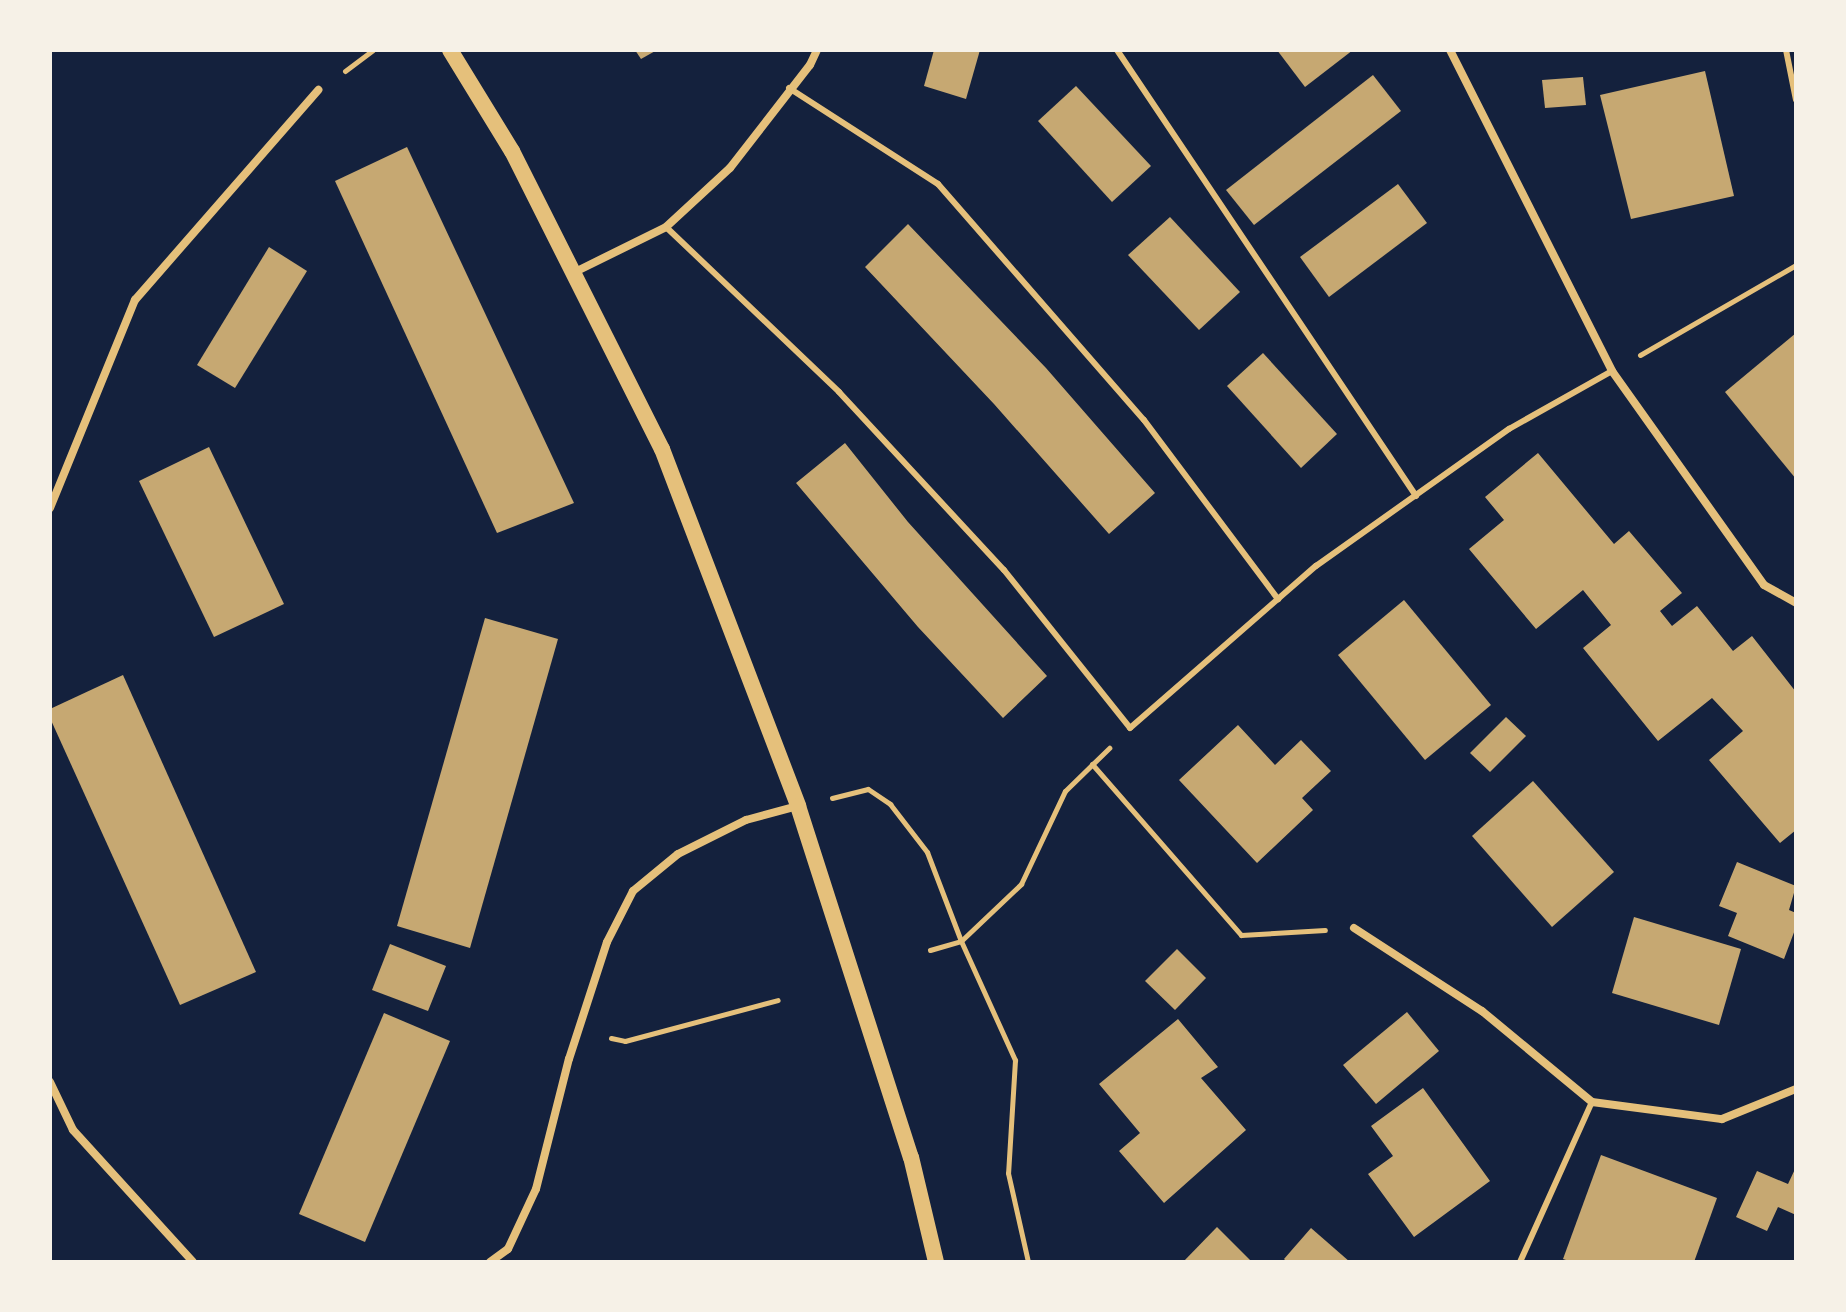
<!DOCTYPE html>
<style>
body{margin:0}
#map{position:relative;width:1846px;height:1312px;overflow:hidden;background:#14213d;font-family:Cabin,sans-serif}
div>[style]{position:absolute}
.building>*{inset:0;background:#c6a872}
.path>*{height:5px;margin:-2.5px;padding:0 2.5px;transform-origin:2.5px;border-radius:2.5px;background:#e5c07b}
.service>*{height:6px;margin:-3px;padding:0 3px;transform-origin:3px;border-radius:3px;background:#e5c07b}
.minor>*{height:8px;margin:-4px;padding:0 4px;transform-origin:4px;border-radius:4px;background:#e5c07b}
.secondary>*{height:16px;margin:-8px;padding:0 8px;transform-origin:8px;border-radius:8px;background:#e5c07b}
span{translate:-50% -50%;white-space:nowrap;text-align:center;line-height:1.15;-webkit-text-stroke:7px #f6f1e7;paint-order:stroke}
.frame{position:absolute;inset:0;border:52px solid #f6f1e7;pointer-events:none}
</style>
<div id="map">
<div class="building">
<i style="clip-path:polygon(635px 50px,657px 50px,641px 59px)"></i>
<i style="clip-path:polygon(934px 50px,980px 50px,966px 99px,924px 86px)"></i>
<i style="clip-path:polygon(1277px 50px,1353px 50px,1305px 87px)"></i>
<i style="clip-path:polygon(1705px 71px,1734px 196px,1631px 219px,1600px 95px)"></i>
<i style="clip-path:polygon(1373px 75px,1401px 111px,1254px 225px,1226px 190px)"></i>
<i style="clip-path:polygon(1583px 77px,1586px 105px,1545px 108px,1542px 80px)"></i>
<i style="clip-path:polygon(1076px 86px,1151px 166px,1112px 202px,1038px 121px)"></i>
<i style="clip-path:polygon(407px 147px,574px 503px,497px 533px,335px 181px)"></i>
<i style="clip-path:polygon(1398px 184px,1427px 223px,1329px 297px,1300px 257px)"></i>
<i style="clip-path:polygon(1170px 217px,1240px 292px,1199px 330px,1128px 255px)"></i>
<i style="clip-path:polygon(908px 224px,1046px 368px,1155px 493px,1109px 534px,994px 404px,865px 267px)"></i>
<i style="clip-path:polygon(269px 247px,307px 271px,235px 388px,197px 365px)"></i>
<i style="clip-path:polygon(1796px 333px,1796px 479px,1725px 392px)"></i>
<i style="clip-path:polygon(1263px 353px,1337px 434px,1301px 468px,1227px 386px)"></i>
<i style="clip-path:polygon(845px 443px,908px 522px,1047px 676px,1003px 718px,918px 627px,796px 483px)"></i>
<i style="clip-path:polygon(209px 447px,284px 604px,214px 637px,139px 481px)"></i>
<i style="clip-path:polygon(1538px 453px,1614px 544px,1629px 531px,1682px 593px,1660px 611px,1672px 626px,1697px 606px,1733px 651px,1752px 636px,1796px 692px,1796px 830px,1780px 843px,1709px 760px,1743px 731px,1712px 698px,1658px 741px,1583px 648px,1611px 625px,1583px 590px,1536px 629px,1469px 549px,1504px 520px,1485px 497px)"></i>
<i style="clip-path:polygon(1404px 600px,1491px 705px,1425px 760px,1338px 655px)"></i>
<i style="clip-path:polygon(485px 618px,558px 639px,470px 948px,397px 926px)"></i>
<i style="clip-path:polygon(123px 675px,256px 972px,180px 1005px,50px 718px,50px 709px)"></i>
<i style="clip-path:polygon(1506px 717px,1526px 736px,1490px 772px,1470px 753px)"></i>
<i style="clip-path:polygon(1238px 725px,1275px 765px,1301px 740px,1331px 771px,1302px 798px,1313px 810px,1257px 863px,1179px 780px)"></i>
<i style="clip-path:polygon(1533px 781px,1614px 872px,1552px 927px,1472px 836px)"></i>
<i style="clip-path:polygon(1737px 862px,1796px 886px,1789px 910px,1796px 913px,1796px 927px,1784px 959px,1728px 936px,1737px 913px,1719px 906px)"></i>
<i style="clip-path:polygon(1634px 917px,1741px 949px,1719px 1025px,1612px 993px)"></i>
<i style="clip-path:polygon(390px 944px,446px 966px,428px 1011px,372px 990px)"></i>
<i style="clip-path:polygon(1177px 949px,1206px 978px,1175px 1010px,1145px 981px)"></i>
<i style="clip-path:polygon(1407px 1012px,1439px 1051px,1376px 1104px,1343px 1065px)"></i>
<i style="clip-path:polygon(384px 1013px,450px 1041px,365px 1242px,299px 1214px)"></i>
<i style="clip-path:polygon(1178px 1019px,1218px 1067px,1201px 1078px,1246px 1130px,1164px 1203px,1119px 1151px,1140px 1133px,1099px 1084px)"></i>
<i style="clip-path:polygon(1423px 1088px,1490px 1181px,1414px 1237px,1368px 1174px,1393px 1156px,1371px 1126px)"></i>
<i style="clip-path:polygon(1601px 1155px,1717px 1198px,1694px 1262px,1572px 1262px,1563px 1259px)"></i>
<i style="clip-path:polygon(1796px 1167px,1796px 1215px,1778px 1207px,1767px 1231px,1736px 1217px,1757px 1171px,1788px 1184px)"></i>
<i style="clip-path:polygon(1217px 1227px,1252px 1262px,1183px 1262px)"></i>
<i style="clip-path:polygon(1311px 1228px,1350px 1262px,1287px 1262px,1284px 1259px)"></i>
</div>
<div class="path">
<i style="left:345px;top:71px;width:35px;rotate:-37deg"></i>
<i style="left:1640px;top:355px;width:180px;rotate:-30deg"></i>
<i style="left:1092px;top:764px;width:227px;rotate:48.9deg"></i>
<i style="left:1241px;top:935px;width:84px;rotate:-3.4deg"></i>
<i style="left:832px;top:798px;width:37px;rotate:-14deg"></i>
<i style="left:868px;top:789px;width:27px;rotate:34deg"></i>
<i style="left:890px;top:804px;width:61px;rotate:52.4deg"></i>
<i style="left:927px;top:852px;width:95px;rotate:69.1deg"></i>
<i style="left:961px;top:941px;width:131px;rotate:65.6deg"></i>
<i style="left:1015px;top:1060px;width:113px;rotate:93.5deg"></i>
<i style="left:1008px;top:1173px;width:91px;rotate:77.3deg"></i>
<i style="left:930px;top:950px;width:32px;rotate:-16deg"></i>
<i style="left:961px;top:941px;width:83px;rotate:-43.5deg"></i>
<i style="left:1021px;top:884px;width:103px;rotate:-64.7deg"></i>
<i style="left:1065px;top:791px;width:62px;rotate:-44.3deg"></i>
<i style="left:611px;top:1038px;width:14px;rotate:12deg"></i>
<i style="left:625px;top:1041px;width:158px;rotate:-15deg"></i>
</div>
<div class="service">
<i style="left:1117px;top:50px;width:537px;rotate:56.16deg"></i>
<i style="left:1786px;top:50px;width:51px;rotate:78.7deg"></i>
<i style="left:789px;top:88px;width:177px;rotate:32.8deg"></i>
<i style="left:938px;top:184px;width:313px;rotate:48.9deg"></i>
<i style="left:1144px;top:420px;width:224px;rotate:53.2deg"></i>
<i style="left:666px;top:227px;width:239px;rotate:43.6deg"></i>
<i style="left:839px;top:392px;width:243px;rotate:47.2deg"></i>
<i style="left:1004px;top:570px;width:202px;rotate:51.4deg"></i>
<i style="left:1130px;top:728px;width:247px;rotate:-41.1deg"></i>
<i style="left:1316px;top:566px;width:237px;rotate:-35.4deg"></i>
<i style="left:1509px;top:429px;width:118px;rotate:-29.4deg"></i>
<i style="left:1520px;top:1262px;width:175px;rotate:-65.8deg"></i>
</div>
<div class="minor">
<i style="left:1450px;top:50px;width:360px;rotate:63.2deg"></i>
<i style="left:1612px;top:371px;width:262px;rotate:54.6deg"></i>
<i style="left:1764px;top:585px;width:37px;rotate:29deg"></i>
<i style="left:575px;top:272px;width:102px;rotate:-26.3deg"></i>
<i style="left:666px;top:227px;width:87px;rotate:-42.7deg"></i>
<i style="left:730px;top:168px;width:130px;rotate:-52.2deg"></i>
<i style="left:810px;top:65px;width:17px;rotate:-65deg"></i>
<i style="left:50px;top:508px;width:225px;rotate:-67.8deg"></i>
<i style="left:135px;top:300px;width:279px;rotate:-48.9deg"></i>
<i style="left:1354px;top:928px;width:153px;rotate:33deg"></i>
<i style="left:1482px;top:1011px;width:143px;rotate:39.6deg"></i>
<i style="left:1592px;top:1102px;width:131px;rotate:7.5deg"></i>
<i style="left:1722px;top:1119px;width:80px;rotate:-22.1deg"></i>
<i style="left:50px;top:1082px;width:53px;rotate:64.4deg"></i>
<i style="left:73px;top:1130px;width:178px;rotate:47.7deg"></i>
<i style="left:490px;top:1262px;width:22px;rotate:-36deg"></i>
<i style="left:508px;top:1249px;width:66px;rotate:-65deg"></i>
<i style="left:536px;top:1189px;width:134px;rotate:-75.8deg"></i>
<i style="left:569px;top:1059px;width:123px;rotate:-72deg"></i>
<i style="left:607px;top:942px;width:57px;rotate:-63deg"></i>
<i style="left:633px;top:891px;width:58px;rotate:-39.4deg"></i>
<i style="left:678px;top:854px;width:76px;rotate:-26.6deg"></i>
<i style="left:746px;top:820px;width:54px;rotate:-15.1deg"></i>
</div>
<div class="secondary">
<i style="left:450px;top:50px;width:119px;rotate:58.5deg"></i>
<i style="left:512px;top:151px;width:334px;rotate:63.3deg"></i>
<i style="left:662px;top:449px;width:382px;rotate:69.1deg"></i>
<i style="left:798px;top:806px;width:369px;rotate:72.2deg"></i>
<i style="left:911px;top:1157px;width:108px;rotate:76.6deg"></i>
</div>
<div class="frame"></div>
</div>
